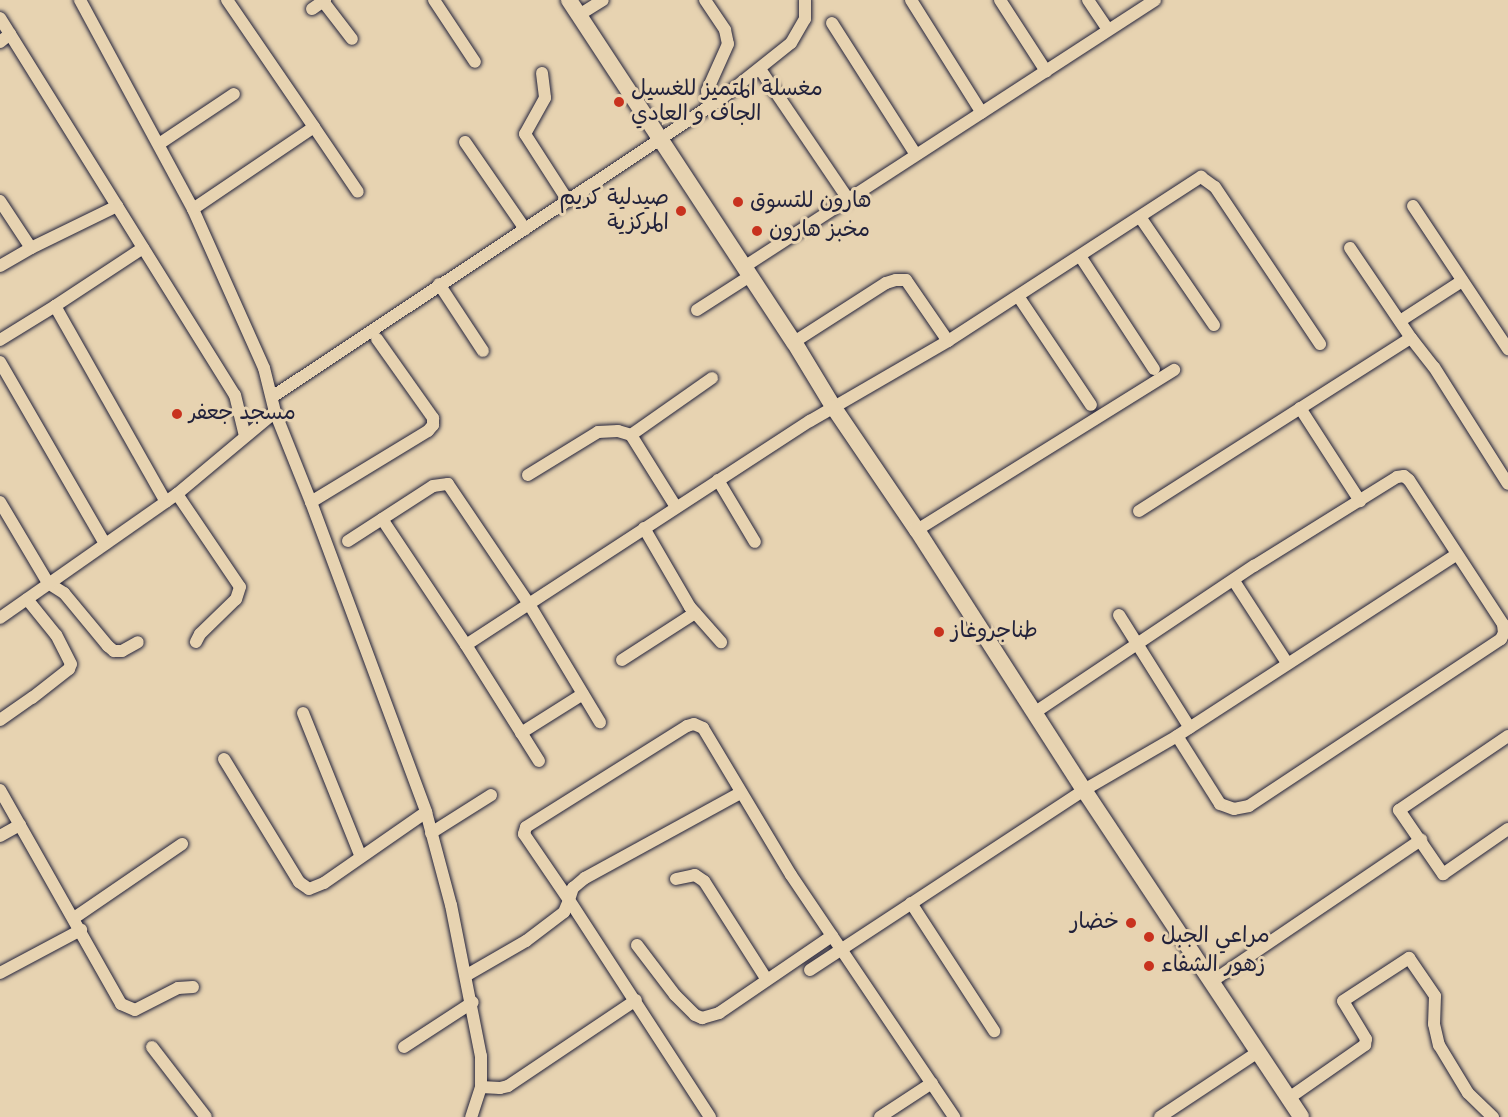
<!DOCTYPE html>
<meta charset="utf-8">
<style>
body{margin:0}
#map{position:relative;width:1508px;height:1117px;overflow:hidden;background:#e7d3b1;font-family:Mynerve,"Playpen Sans Arabic",sans-serif}
div>[style]{position:absolute}
.roads{filter:drop-shadow(0 0 2px #22223b) drop-shadow(0 0 2px #22223b)}
.street>*{height:12px;margin:-6px;padding:0 6px;transform-origin:6px;border-radius:6px;background:#e7d3b1}
.secondary>*{height:16px;margin:-8px;padding:0 8px;transform-origin:8px;border-radius:8px;background:#e7d3b1}
.dots>*{width:16px;height:16px;translate:-50% -50%;box-sizing:border-box;border:3px solid #e7d3b1;border-radius:50%}
span{translate:-50% -50%;white-space:nowrap;text-align:center;line-height:1.15;-webkit-text-stroke:6px #e7d3b1;paint-order:stroke}
.poi-label{font-size:22px;color:#22223b}
.left{translate:0 -50%;text-align:left}
.right{translate:-100% -50%;text-align:right}
</style>
<div id="map">
<div class="roads">
<div class="street">
<i style="left:322px;top:0;width:49px;rotate:52.4deg"></i>
<i style="left:434px;top:0;width:74px;rotate:56.5deg"></i>
<i style="left:705px;top:0;width:36px;rotate:56deg"></i>
<i style="left:725px;top:30px;width:14px;rotate:78deg"></i>
<i style="left:728px;top:44px;width:51px;rotate:114.1deg"></i>
<i style="left:707px;top:91px;width:16px;rotate:83deg"></i>
<i style="left:911px;top:0;width:133px;rotate:57.9deg"></i>
<i style="left:1000px;top:0;width:85px;rotate:57.1deg"></i>
<i style="left:1088px;top:0;width:36px;rotate:56deg"></i>
<i style="left:312px;top:9px;width:16px;rotate:-35deg"></i>
<i style="left:579px;top:15px;width:28px;rotate:-32deg"></i>
<i style="left:0;top:18px;width:444px;rotate:58.1deg"></i>
<i style="left:235px;top:395px;width:42px;rotate:76.3deg"></i>
<i style="left:832px;top:23px;width:156px;rotate:57.5deg"></i>
<i style="left:0;top:42px;width:13px;rotate:-39deg"></i>
<i style="left:760px;top:69px;width:157px;rotate:55.9deg"></i>
<i style="left:542px;top:73px;width:25px;rotate:83deg"></i>
<i style="left:545px;top:98px;width:41px;rotate:119.1deg"></i>
<i style="left:525px;top:134px;width:80px;rotate:57.3deg"></i>
<i style="left:314px;top:127px;width:78px;rotate:55.9deg"></i>
<i style="left:465px;top:142px;width:106px;rotate:55.4deg"></i>
<i style="left:159px;top:144px;width:90px;rotate:-33.7deg"></i>
<i style="left:0;top:201px;width:56px;rotate:56.6deg"></i>
<i style="left:31px;top:248px;width:96px;rotate:-26deg"></i>
<i style="left:1413px;top:206px;width:172px;rotate:56.4deg"></i>
<i style="left:193px;top:209px;width:146px;rotate:-34.1deg"></i>
<i style="left:314px;top:127px;width:154px;rotate:-124.4deg"></i>
<i style="left:1140px;top:217px;width:131px;rotate:55.6deg"></i>
<i style="left:143px;top:248px;width:105px;rotate:146.6deg"></i>
<i style="left:55px;top:306px;width:225px;rotate:60.5deg"></i>
<i style="left:1350px;top:248px;width:109px;rotate:55.9deg"></i>
<i style="left:1080px;top:256px;width:135px;rotate:56.8deg"></i>
<i style="left:0;top:266px;width:36px;rotate:-30deg"></i>
<i style="left:744px;top:267px;width:490px;rotate:-33deg"></i>
<i style="left:439px;top:284px;width:80px;rotate:56.7deg"></i>
<i style="left:1018px;top:296px;width:131px;rotate:56.2deg"></i>
<i style="left:697px;top:310px;width:63px;rotate:-32.7deg"></i>
<i style="left:1400px;top:321px;width:74px;rotate:-32.8deg"></i>
<i style="left:0;top:340px;width:65px;rotate:-31.7deg"></i>
<i style="left:794px;top:342px;width:109px;rotate:-32.7deg"></i>
<i style="left:886px;top:283px;width:10px;rotate:-17deg"></i>
<i style="left:896px;top:280px;width:10px"></i>
<i style="left:906px;top:280px;width:74px;rotate:55.5deg"></i>
<i style="left:0;top:362px;width:210px;rotate:60deg"></i>
<i style="left:272px;top:397px;width:540px;rotate:-33.6deg"></i>
<i style="left:722px;top:98px;width:88px;rotate:-38.6deg"></i>
<i style="left:791px;top:43px;width:28px;rotate:-60deg"></i>
<i style="left:805px;top:19px;width:19px;rotate:-90deg"></i>
<i style="left:1300px;top:408px;width:111px;rotate:57.2deg"></i>
<i style="left:275px;top:412px;width:97px;rotate:68.2deg"></i>
<i style="left:311px;top:502px;width:331px;rotate:69.6deg"></i>
<i style="left:426px;top:812px;width:96px;rotate:75deg"></i>
<i style="left:451px;top:905px;width:154px;rotate:78.8deg"></i>
<i style="left:481px;top:1056px;width:31px;rotate:90deg"></i>
<i style="left:481px;top:1087px;width:32px;rotate:108deg"></i>
<i style="left:631px;top:435px;width:99px;rotate:-35.1deg"></i>
<i style="left:528px;top:475px;width:82px;rotate:-31.6deg"></i>
<i style="left:598px;top:432px;width:20px;rotate:-3deg"></i>
<i style="left:618px;top:431px;width:14px;rotate:17deg"></i>
<i style="left:631px;top:435px;width:85px;rotate:58deg"></i>
<i style="left:718px;top:480px;width:72px;rotate:59.2deg"></i>
<i style="left:177px;top:494px;width:112px;rotate:55.9deg"></i>
<i style="left:240px;top:587px;width:13px;rotate:108deg"></i>
<i style="left:236px;top:599px;width:50px;rotate:135.8deg"></i>
<i style="left:200px;top:634px;width:9px;rotate:117deg"></i>
<i style="left:0;top:502px;width:94px;rotate:59.3deg"></i>
<i style="left:48px;top:583px;width:19px;rotate:32deg"></i>
<i style="left:64px;top:593px;width:69px;rotate:50.3deg"></i>
<i style="left:108px;top:646px;width:8px;rotate:40deg"></i>
<i style="left:114px;top:651px;width:8px"></i>
<i style="left:122px;top:651px;width:18px;rotate:-29deg"></i>
<i style="left:311px;top:502px;width:137px;rotate:-31.3deg"></i>
<i style="left:428px;top:431px;width:8px;rotate:-50deg"></i>
<i style="left:433px;top:425px;width:7px;rotate:-90deg"></i>
<i style="left:433px;top:418px;width:97px;rotate:-125.3deg"></i>
<i style="left:1139px;top:511px;width:322px;rotate:-32.5deg"></i>
<i style="left:1411px;top:338px;width:37px;rotate:52deg"></i>
<i style="left:1434px;top:367px;width:138px;rotate:57.7deg"></i>
<i style="left:382px;top:519px;width:151px;rotate:56.3deg"></i>
<i style="left:466px;top:645px;width:137px;rotate:57.8deg"></i>
<i style="left:644px;top:528px;width:91px;rotate:59.8deg"></i>
<i style="left:690px;top:607px;width:47px;rotate:48.5deg"></i>
<i style="left:917px;top:530px;width:303px;rotate:-31.9deg"></i>
<i style="left:348px;top:541px;width:101px;rotate:-32.9deg"></i>
<i style="left:433px;top:486px;width:15px;rotate:-8deg"></i>
<i style="left:448px;top:484px;width:145px;rotate:56deg"></i>
<i style="left:529px;top:604px;width:138px;rotate:59deg"></i>
<i style="left:1234px;top:581px;width:98px;rotate:57.1deg"></i>
<i style="left:1119px;top:615px;width:133px;rotate:57.9deg"></i>
<i style="left:0;top:618px;width:216px;rotate:-35deg"></i>
<i style="left:177px;top:494px;width:128px;rotate:-39.9deg"></i>
<i style="left:275px;top:412px;width:45px;rotate:-104deg"></i>
<i style="left:264px;top:368px;width:174px;rotate:-114.1deg"></i>
<i style="left:193px;top:209px;width:238px;rotate:-118.4deg"></i>
<i style="left:466px;top:645px;width:411px;rotate:-33.1deg"></i>
<i style="left:810px;top:421px;width:160px;rotate:-30.1deg"></i>
<i style="left:948px;top:341px;width:302px;rotate:-33deg"></i>
<i style="left:1201px;top:177px;width:17px;rotate:36deg"></i>
<i style="left:1215px;top:187px;width:189px;rotate:56.2deg"></i>
<i style="left:622px;top:660px;width:87px;rotate:-32.8deg"></i>
<i style="left:303px;top:713px;width:155px;rotate:68.1deg"></i>
<i style="left:1034px;top:713px;width:265px;rotate:-33.8deg"></i>
<i style="left:1254px;top:566px;width:168px;rotate:-31.9deg"></i>
<i style="left:1397px;top:477px;width:7px;rotate:-8deg"></i>
<i style="left:1404px;top:476px;width:6px;rotate:39deg"></i>
<i style="left:1409px;top:480px;width:172px;rotate:56.9deg"></i>
<i style="left:1503px;top:624px;width:9px;rotate:84deg"></i>
<i style="left:1504px;top:633px;width:7px;rotate:117deg"></i>
<i style="left:1501px;top:639px;width:302px;rotate:146.5deg"></i>
<i style="left:1249px;top:806px;width:15px;rotate:169deg"></i>
<i style="left:1234px;top:809px;width:15px;rotate:-160deg"></i>
<i style="left:1220px;top:804px;width:80px;rotate:-122.3deg"></i>
<i style="left:0;top:720px;width:39px;rotate:-35deg"></i>
<i style="left:32px;top:698px;width:47px;rotate:-38.1deg"></i>
<i style="left:69px;top:669px;width:5px;rotate:-68deg"></i>
<i style="left:71px;top:664px;width:33px;rotate:-117deg"></i>
<i style="left:56px;top:635px;width:46px;rotate:-128.9deg"></i>
<i style="left:521px;top:733px;width:73px;rotate:-32.2deg"></i>
<i style="left:1508px;top:736px;width:132px;rotate:145.8deg"></i>
<i style="left:1399px;top:810px;width:78px;rotate:55.5deg"></i>
<i style="left:1443px;top:874px;width:79px;rotate:-34.7deg"></i>
<i style="left:224px;top:759px;width:144px;rotate:58.6deg"></i>
<i style="left:299px;top:882px;width:12px;rotate:35deg"></i>
<i style="left:309px;top:889px;width:16px;rotate:-22deg"></i>
<i style="left:324px;top:883px;width:124px;rotate:-34.8deg"></i>
<i style="left:0;top:790px;width:246px;rotate:60.5deg"></i>
<i style="left:121px;top:1004px;width:15px;rotate:23deg"></i>
<i style="left:135px;top:1010px;width:48px;rotate:-27.1deg"></i>
<i style="left:178px;top:988px;width:15px;rotate:-4deg"></i>
<i style="left:431px;top:833px;width:71px;rotate:-32.3deg"></i>
<i style="left:0;top:836px;width:23px;rotate:-29deg"></i>
<i style="left:676px;top:879px;width:19px;rotate:-12deg"></i>
<i style="left:695px;top:875px;width:11px;rotate:34deg"></i>
<i style="left:704px;top:881px;width:117px;rotate:57.5deg"></i>
<i style="left:911px;top:903px;width:153px;rotate:57deg"></i>
<i style="left:74px;top:918px;width:131px;rotate:-34.4deg"></i>
<i style="left:637px;top:945px;width:63px;rotate:52.8deg"></i>
<i style="left:675px;top:995px;width:28px;rotate:45deg"></i>
<i style="left:695px;top:1015px;width:8px;rotate:23deg"></i>
<i style="left:702px;top:1018px;width:18px;rotate:-16deg"></i>
<i style="left:719px;top:1013px;width:137px;rotate:-34.3deg"></i>
<i style="left:810px;top:970px;width:328px;rotate:-33.3deg"></i>
<i style="left:1084px;top:790px;width:108px;rotate:-30.1deg"></i>
<i style="left:1177px;top:736px;width:333px;rotate:-33deg"></i>
<i style="left:0;top:973px;width:92px;rotate:-28deg"></i>
<i style="left:467px;top:975px;width:68px;rotate:-30deg"></i>
<i style="left:526px;top:941px;width:48px;rotate:-37.3deg"></i>
<i style="left:564px;top:912px;width:13px;rotate:-67deg"></i>
<i style="left:569px;top:900px;width:80px;rotate:-124.3deg"></i>
<i style="left:524px;top:834px;width:7px;rotate:-74deg"></i>
<i style="left:526px;top:827px;width:190px;rotate:-32.1deg"></i>
<i style="left:687px;top:726px;width:7px;rotate:-16deg"></i>
<i style="left:694px;top:724px;width:10px;rotate:24deg"></i>
<i style="left:703px;top:728px;width:171px;rotate:59.1deg"></i>
<i style="left:791px;top:875px;width:292px;rotate:56deg"></i>
<i style="left:1211px;top:982px;width:254px;rotate:-34.1deg"></i>
<i style="left:152px;top:1047px;width:88px;rotate:52.4deg"></i>
<i style="left:404px;top:1047px;width:82px;rotate:-33.1deg"></i>
<i style="left:481px;top:1087px;width:19px;rotate:3deg"></i>
<i style="left:500px;top:1088px;width:8px;rotate:-14deg"></i>
<i style="left:508px;top:1086px;width:154px;rotate:-33.9deg"></i>
<i style="left:1289px;top:1098px;width:93px;rotate:-34.9deg"></i>
<i style="left:1365px;top:1045px;width:6px;rotate:-81deg"></i>
<i style="left:1366px;top:1039px;width:44px;rotate:-121.2deg"></i>
<i style="left:1343px;top:1001px;width:79px;rotate:-33.1deg"></i>
<i style="left:1409px;top:958px;width:46px;rotate:55.6deg"></i>
<i style="left:1435px;top:996px;width:28px;rotate:92deg"></i>
<i style="left:1434px;top:1024px;width:22px;rotate:77deg"></i>
<i style="left:1439px;top:1045px;width:56px;rotate:58.9deg"></i>
<i style="left:1468px;top:1093px;width:35px;rotate:44deg"></i>
<i style="left:710px;top:1117px;width:259px;rotate:-123deg"></i>
<i style="left:569px;top:900px;width:13px;rotate:-72deg"></i>
<i style="left:573px;top:888px;width:16px;rotate:-40deg"></i>
<i style="left:585px;top:878px;width:177px;rotate:-28.7deg"></i>
<i style="left:880px;top:1117px;width:62px;rotate:-33.2deg"></i>
<i style="left:1160px;top:1117px;width:118px;rotate:-33.6deg"></i>
</div>
<div class="secondary">
<i style="left:569px;top:0;width:409px;rotate:56.7deg"></i>
<i style="left:794px;top:342px;width:77px;rotate:58.8deg"></i>
<i style="left:834px;top:408px;width:148px;rotate:55.8deg"></i>
<i style="left:917px;top:530px;width:309px;rotate:57.3deg"></i>
<i style="left:1084px;top:790px;width:392px;rotate:56.4deg"></i>
</div>
</div>
<div class="dots">
<i style="left:619px;top:102px;background:#c8321e"></i>
<i style="left:738px;top:202px;background:#c8321e"></i>
<i style="left:681px;top:211px;background:#c8321e"></i>
<i style="left:757px;top:231px;background:#c8321e"></i>
<i style="left:177px;top:414px;background:#c8321e"></i>
<i style="left:939px;top:632px;background:#c8321e"></i>
<i style="left:1131px;top:923px;background:#c8321e"></i>
<i style="left:1149px;top:937px;background:#c8321e"></i>
<i style="left:1149px;top:966px;background:#c8321e"></i>
</div>
<div class="poi-label">
<span class="left" style="left:631px;top:102px">مغسلة المتميز للغسيل<br>الجاف و العادي</span>
<span class="right" style="left:669px;top:211px">صيدلية كريم<br>المركزية</span>
<span class="left" style="left:750px;top:202px">هارون للتسوق</span>
<span class="left" style="left:769px;top:231px">مخبز هارون</span>
<span class="left" style="left:189px;top:414px">مسجد جعفر</span>
<span class="left" style="left:951px;top:632px">طناجروغاز</span>
<span class="right" style="left:1119px;top:923px">خضار</span>
<span class="left" style="left:1161px;top:937px">مراعي الجبل</span>
<span class="left" style="left:1161px;top:966px">زهور الشفاء</span>
</div>
</div>
